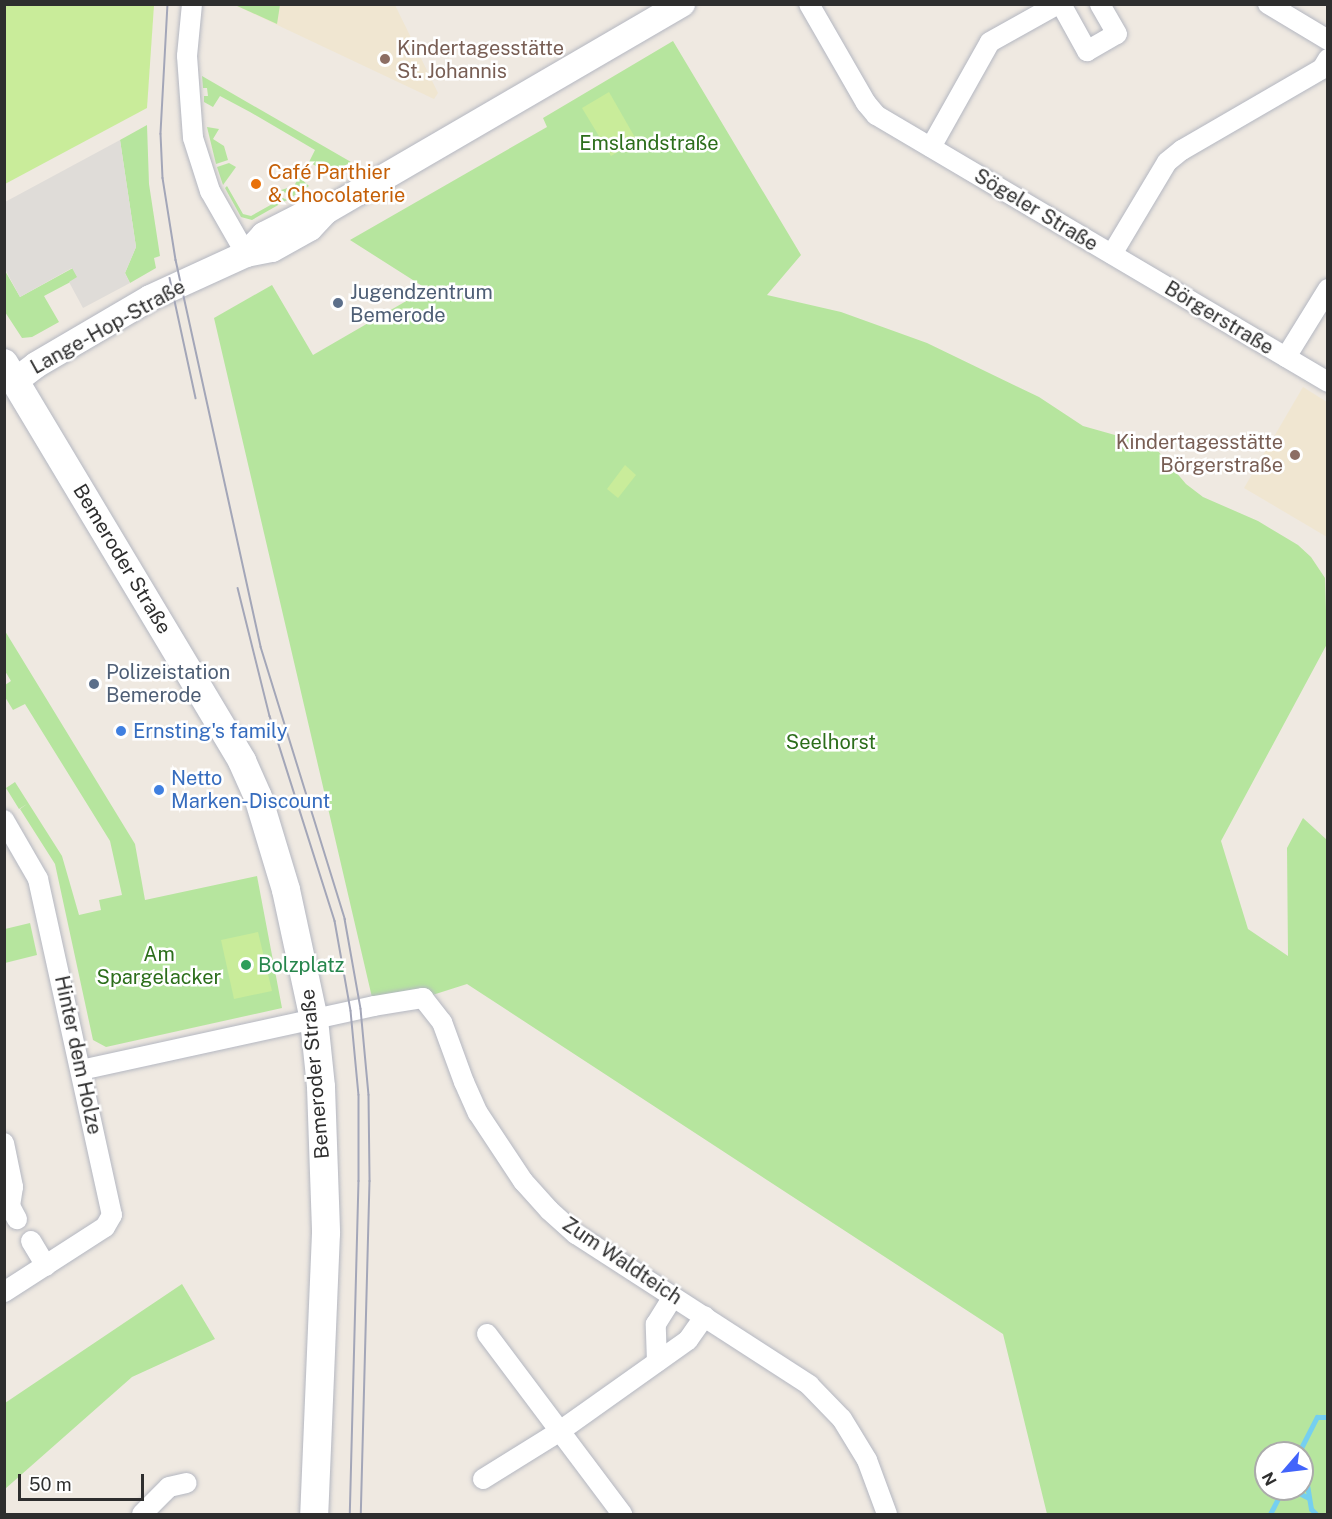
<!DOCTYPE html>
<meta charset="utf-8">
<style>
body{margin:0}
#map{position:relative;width:1332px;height:1519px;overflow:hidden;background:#efe9e1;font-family:"Public Sans",sans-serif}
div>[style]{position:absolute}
.education>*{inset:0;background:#f0e6d1}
.green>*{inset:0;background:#b6e59e}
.pitch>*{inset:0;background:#c9ec9a}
.plaza>*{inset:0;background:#dfdcd8}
.stream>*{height:5px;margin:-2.5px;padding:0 2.5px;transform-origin:2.5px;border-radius:2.5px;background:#75cff0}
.roads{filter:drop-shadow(0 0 2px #b4b7c1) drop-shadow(0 0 2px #b4b7c1)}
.minor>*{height:20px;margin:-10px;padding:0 10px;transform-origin:10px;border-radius:10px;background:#fff}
.tertiary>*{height:26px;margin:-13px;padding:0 13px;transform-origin:13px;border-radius:13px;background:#fff}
.secondary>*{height:28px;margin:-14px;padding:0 14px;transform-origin:14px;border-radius:14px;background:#fff}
.tram>*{height:1.5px;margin:-0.75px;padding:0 0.75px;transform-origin:0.75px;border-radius:0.75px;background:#a3a6b8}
.dots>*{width:16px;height:16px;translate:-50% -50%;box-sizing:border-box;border:3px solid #fff;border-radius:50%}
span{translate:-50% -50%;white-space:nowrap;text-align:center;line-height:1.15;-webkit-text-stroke:5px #fff;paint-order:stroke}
.education-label{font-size:20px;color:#785e54}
.left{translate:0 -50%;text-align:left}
.right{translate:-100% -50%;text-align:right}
.park-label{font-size:20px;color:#2c6e1b}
.food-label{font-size:20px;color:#c56008}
.street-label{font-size:20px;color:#2e2e2e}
.service-label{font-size:20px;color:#4e5e75}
.shop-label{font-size:20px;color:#366cbe}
.leisure-label{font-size:20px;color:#27864d}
.frame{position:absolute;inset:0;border:6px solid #2e2e2e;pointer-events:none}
.north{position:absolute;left:1254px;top:1441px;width:60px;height:60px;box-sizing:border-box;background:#fff;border:2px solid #ababab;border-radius:50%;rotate:242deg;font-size:16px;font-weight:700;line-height:24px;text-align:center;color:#2e2e2e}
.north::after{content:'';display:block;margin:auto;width:21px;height:27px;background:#4264fb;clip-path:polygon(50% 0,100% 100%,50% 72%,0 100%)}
.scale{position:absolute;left:18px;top:1474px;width:126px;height:27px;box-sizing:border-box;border:3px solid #2e2e2e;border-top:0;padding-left:8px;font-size:18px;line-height:21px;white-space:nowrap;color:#2e2e2e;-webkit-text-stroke:4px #fff;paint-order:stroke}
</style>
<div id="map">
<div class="education">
<i style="clip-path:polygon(235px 5px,395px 5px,438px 93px,434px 99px)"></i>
<i style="clip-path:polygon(1303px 387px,1327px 402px,1327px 537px,1244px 488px)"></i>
</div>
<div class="green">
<i style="clip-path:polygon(235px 5px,280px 5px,277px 24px)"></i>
<i style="clip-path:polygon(evenodd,673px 41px,801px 255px,767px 295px,841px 312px,927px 343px,1039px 397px,1083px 426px,1122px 437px,1147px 438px,1186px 484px,1203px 497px,1258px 521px,1298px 545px,1311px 557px,1325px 578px,1327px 644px,1221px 841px,1248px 929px,1288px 956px,1287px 848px,1303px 818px,1327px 840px,1327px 1514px,1047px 1514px,1003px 1334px,467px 984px,423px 998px,374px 1006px,214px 318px,272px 285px,313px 355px,427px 289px,350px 240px,547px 127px,543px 118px,673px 41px,1266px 1453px,1302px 1453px,1302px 1489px,1266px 1489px,1266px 1453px)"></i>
<i style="clip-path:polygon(202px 76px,351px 162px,330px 174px,309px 162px,315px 150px,250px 112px,220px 96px,213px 107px,204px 102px,204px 96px,208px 96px,207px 88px,203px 88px)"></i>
<i style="clip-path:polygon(147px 125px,149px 184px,160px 256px,154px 258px,156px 268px,130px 283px,125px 273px,136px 247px,120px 140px)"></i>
<i style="clip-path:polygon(207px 127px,219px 129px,213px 139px,224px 146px,228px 160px,216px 164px)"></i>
<i style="clip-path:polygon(229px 163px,236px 167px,223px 185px,217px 167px)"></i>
<i style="clip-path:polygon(299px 177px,309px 186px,292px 197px,281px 190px,294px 186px)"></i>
<i style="clip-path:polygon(227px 186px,243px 214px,251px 216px,283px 198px,287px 200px,252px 220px,241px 217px,225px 188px)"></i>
<i style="clip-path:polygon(73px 268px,78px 278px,44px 296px,59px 322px,32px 337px,22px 338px,5px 312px,4px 269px,20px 297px)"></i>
<i style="clip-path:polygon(5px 631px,135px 844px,145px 900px,257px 876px,282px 1008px,106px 1047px,93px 1040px,55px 864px,20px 809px,27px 804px,19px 809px,6px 788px,15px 782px,62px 856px,79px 915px,101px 910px,99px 900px,122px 895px,110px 841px,25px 704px,13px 710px,5px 697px,5px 685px,11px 681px,5px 671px)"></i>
<i style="clip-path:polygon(30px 923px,37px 955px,5px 963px,5px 929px)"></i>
<i style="clip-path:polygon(182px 1284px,215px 1339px,132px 1377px,5px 1489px,5px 1403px)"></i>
</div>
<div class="pitch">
<i style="clip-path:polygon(4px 5px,154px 5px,147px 108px,5px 184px)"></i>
<i style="clip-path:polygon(609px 92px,637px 141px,611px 156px,582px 108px)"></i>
<i style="clip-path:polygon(625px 465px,636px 475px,618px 498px,607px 489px)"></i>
<i style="clip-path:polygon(258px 932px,272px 991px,234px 999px,221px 940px)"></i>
</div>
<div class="plaza">
<i style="clip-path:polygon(120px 140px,136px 247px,125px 273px,130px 283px,83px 308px,69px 282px,77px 277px,72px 268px,20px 297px,5px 269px,5px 202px)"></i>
</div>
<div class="stream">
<i style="left:1291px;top:1489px;width:20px;rotate:27deg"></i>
<i style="left:1270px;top:1514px;width:28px;rotate:-63deg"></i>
<i style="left:1316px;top:1514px;width:7px;rotate:-135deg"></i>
<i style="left:1311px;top:1509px;width:62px;rotate:-99.3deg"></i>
<i style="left:1301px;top:1448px;width:35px;rotate:-63deg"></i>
<i style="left:1317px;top:1417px;width:11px"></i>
</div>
<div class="roads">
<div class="minor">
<i style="left:192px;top:4px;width:52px;rotate:95.5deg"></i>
<i style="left:187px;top:56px;width:82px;rotate:85.8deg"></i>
<i style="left:193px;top:138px;width:56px;rotate:72.2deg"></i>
<i style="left:210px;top:191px;width:73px;rotate:60.3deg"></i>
<i style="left:809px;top:4px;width:114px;rotate:60.1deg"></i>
<i style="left:866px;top:103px;width:16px;rotate:50deg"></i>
<i style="left:876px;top:115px;width:525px;rotate:30.57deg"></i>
<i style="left:1061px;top:4px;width:54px;rotate:61deg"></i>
<i style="left:1087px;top:51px;width:34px;rotate:-30deg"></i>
<i style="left:1117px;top:34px;width:34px;rotate:-120deg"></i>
<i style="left:1268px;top:4px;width:70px;rotate:31deg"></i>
<i style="left:931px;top:147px;width:120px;rotate:-60.7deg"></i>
<i style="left:990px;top:42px;width:78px;rotate:-29.2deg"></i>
<i style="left:1112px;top:254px;width:107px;rotate:-59.1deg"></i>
<i style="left:1167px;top:162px;width:19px;rotate:-39deg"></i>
<i style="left:1182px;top:150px;width:162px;rotate:-30.1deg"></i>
<i style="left:1322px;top:69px;width:12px;rotate:-59deg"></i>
<i style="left:1286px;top:357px;width:80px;rotate:-58.3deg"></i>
<i style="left:4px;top:820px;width:68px;rotate:60deg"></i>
<i style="left:38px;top:879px;width:344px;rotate:77.6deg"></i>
<i style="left:112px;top:1215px;width:14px;rotate:120deg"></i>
<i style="left:105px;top:1227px;width:120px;rotate:147.2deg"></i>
<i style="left:81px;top:1070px;width:300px;rotate:-12.3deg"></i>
<i style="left:374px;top:1006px;width:50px;rotate:-9.3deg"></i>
<i style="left:423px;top:998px;width:31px;rotate:52deg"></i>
<i style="left:442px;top:1022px;width:64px;rotate:69.9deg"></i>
<i style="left:464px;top:1082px;width:34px;rotate:66deg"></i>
<i style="left:478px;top:1113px;width:82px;rotate:56.5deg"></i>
<i style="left:523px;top:1181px;width:39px;rotate:48deg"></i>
<i style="left:549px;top:1210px;width:36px;rotate:42deg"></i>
<i style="left:576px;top:1234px;width:278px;rotate:32.9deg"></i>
<i style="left:809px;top:1385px;width:47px;rotate:45.9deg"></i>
<i style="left:842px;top:1419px;width:48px;rotate:58.6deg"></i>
<i style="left:867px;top:1460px;width:58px;rotate:69.7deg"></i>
<i style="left:4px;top:1143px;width:45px;rotate:78.4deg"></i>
<i style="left:13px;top:1187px;width:19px;rotate:99deg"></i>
<i style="left:10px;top:1206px;width:15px;rotate:62deg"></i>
<i style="left:31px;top:1241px;width:29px;rotate:59deg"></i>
<i style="left:487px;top:1334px;width:225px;rotate:53.1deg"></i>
<i style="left:657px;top:1362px;width:38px;rotate:-92deg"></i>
<i style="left:656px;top:1324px;width:32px;rotate:-58deg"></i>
<i style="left:483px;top:1479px;width:91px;rotate:-31.9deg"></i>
<i style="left:560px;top:1431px;width:157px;rotate:-35.4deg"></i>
<i style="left:688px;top:1340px;width:29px;rotate:-55deg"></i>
<i style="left:142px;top:1514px;width:38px;rotate:-45deg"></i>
<i style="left:169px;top:1487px;width:18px;rotate:-13deg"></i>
</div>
<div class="tertiary">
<i style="left:326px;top:211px;width:412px;rotate:-30.2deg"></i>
<i style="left:15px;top:381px;width:26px;rotate:-37deg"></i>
<i style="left:36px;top:365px;width:132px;rotate:-30.4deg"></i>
<i style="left:150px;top:298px;width:106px;rotate:-24.6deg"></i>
<i style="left:246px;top:254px;width:26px;rotate:-11deg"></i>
<i style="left:272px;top:249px;width:43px;rotate:-28.9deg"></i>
<i style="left:310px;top:228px;width:23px;rotate:-47deg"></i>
<i style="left:326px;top:211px;width:23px;rotate:170deg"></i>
<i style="left:303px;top:215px;width:44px;rotate:152.9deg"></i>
<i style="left:264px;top:235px;width:26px;rotate:133deg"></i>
</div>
<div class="secondary">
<i style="left:4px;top:363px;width:464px;rotate:59.1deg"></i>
<i style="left:242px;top:761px;width:39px;rotate:66deg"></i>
<i style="left:258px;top:797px;width:97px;rotate:73.2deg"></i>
<i style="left:286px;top:890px;width:133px;rotate:77.8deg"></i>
<i style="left:314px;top:1020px;width:67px;rotate:84deg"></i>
<i style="left:321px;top:1087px;width:146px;rotate:88deg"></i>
<i style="left:326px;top:1233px;width:281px;rotate:92.4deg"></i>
</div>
</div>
<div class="tram">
<i style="left:168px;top:4px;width:130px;rotate:93.1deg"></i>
<i style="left:161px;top:134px;width:44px;rotate:87.4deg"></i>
<i style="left:163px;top:178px;width:83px;rotate:81deg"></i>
<i style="left:176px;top:260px;width:396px;rotate:77.6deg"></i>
<i style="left:261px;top:647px;width:285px;rotate:72.8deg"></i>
<i style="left:345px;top:919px;width:91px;rotate:79.9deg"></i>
<i style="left:361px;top:1009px;width:86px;rotate:84.7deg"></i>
<i style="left:369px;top:1095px;width:86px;rotate:89.3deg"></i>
<i style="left:370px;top:1181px;width:333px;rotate:91.5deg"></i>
<i style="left:170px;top:278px;width:123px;rotate:77.8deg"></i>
<i style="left:238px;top:588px;width:132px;rotate:76deg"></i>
<i style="left:270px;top:716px;width:215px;rotate:72.4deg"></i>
<i style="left:335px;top:921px;width:91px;rotate:79.9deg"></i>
<i style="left:351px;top:1011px;width:84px;rotate:84.6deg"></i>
<i style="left:359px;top:1095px;width:86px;rotate:90deg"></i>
<i style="left:359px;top:1181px;width:333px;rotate:91.5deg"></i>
</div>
<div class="dots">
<i style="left:385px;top:59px;background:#8d6e63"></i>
<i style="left:256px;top:184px;background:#e8710a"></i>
<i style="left:338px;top:303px;background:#5c6f8a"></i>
<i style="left:1295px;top:455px;background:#8d6e63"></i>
<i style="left:94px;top:684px;background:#5c6f8a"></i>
<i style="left:121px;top:731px;background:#3f7fe0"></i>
<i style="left:159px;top:790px;background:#3f7fe0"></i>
<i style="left:246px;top:965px;background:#2e9e5b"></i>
</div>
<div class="education-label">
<span class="left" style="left:397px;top:60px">Kindertagesstätte<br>St. Johannis</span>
<span class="right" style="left:1283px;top:454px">Kindertagesstätte<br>Börgerstraße</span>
</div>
<div class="park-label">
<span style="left:649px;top:143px">Emslandstraße</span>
<span style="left:831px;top:742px">Seelhorst</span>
<span style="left:159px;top:966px">Am<br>Spargelacker</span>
</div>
<div class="food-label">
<span class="left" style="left:268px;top:184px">Café Parthier<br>&amp; Chocolaterie</span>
</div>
<div class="street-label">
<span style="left:1036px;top:210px;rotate:31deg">Sögeler Straße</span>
<span style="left:1219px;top:318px;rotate:31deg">Börgerstraße</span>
<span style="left:108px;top:327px;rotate:-29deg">Lange-Hop-Straße</span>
<span style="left:122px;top:559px;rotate:59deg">Bemeroder Straße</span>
<span style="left:78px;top:1055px;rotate:78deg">Hinter dem Holze</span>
<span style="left:315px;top:1074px;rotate:-95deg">Bemeroder Straße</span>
<span style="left:622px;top:1261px;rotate:34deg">Zum Waldteich</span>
</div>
<div class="service-label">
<span class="left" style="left:350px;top:304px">Jugendzentrum<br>Bemerode</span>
<span class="left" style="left:106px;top:684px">Polizeistation<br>Bemerode</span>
</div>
<div class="shop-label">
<span class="left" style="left:133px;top:731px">Ernsting's family</span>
<span class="left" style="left:171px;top:790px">Netto<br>Marken-Discount</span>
</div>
<div class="leisure-label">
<span class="left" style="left:258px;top:965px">Bolzplatz</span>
</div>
<div class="frame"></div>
<div class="north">N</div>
<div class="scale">50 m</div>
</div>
